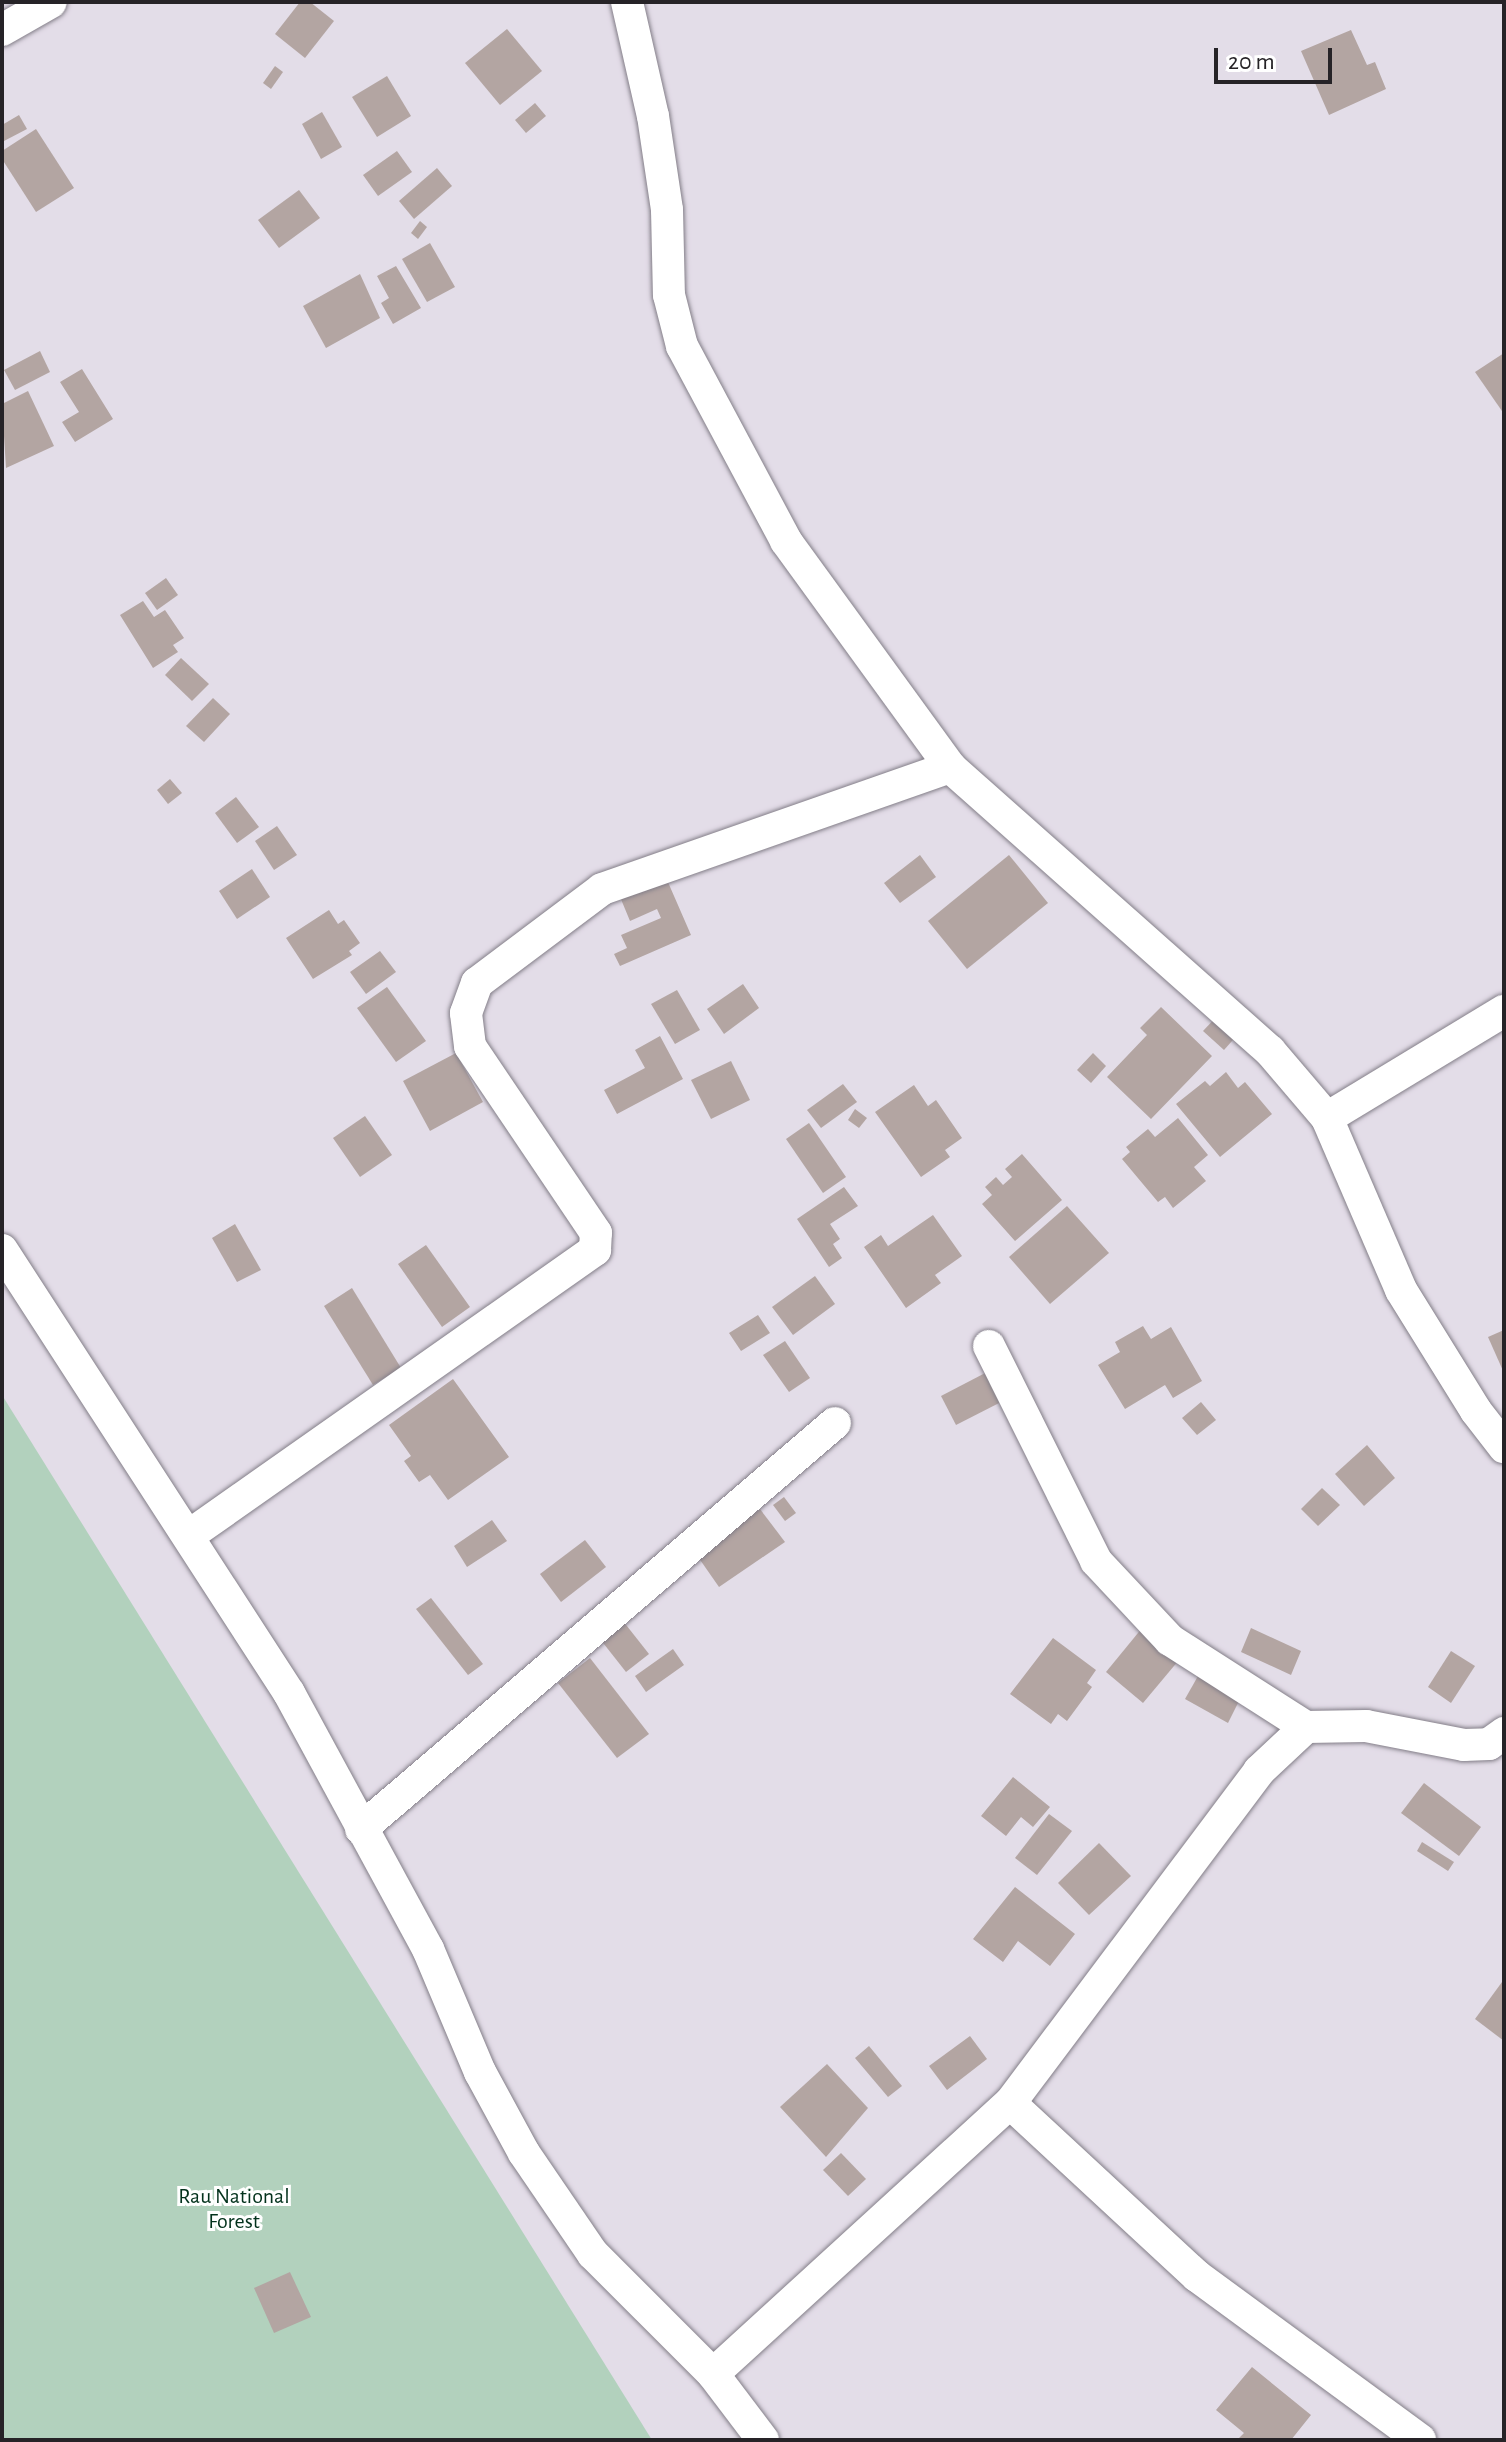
<!DOCTYPE html>
<style>
body{margin:0}
#map{position:relative;width:1506px;height:2442px;overflow:hidden;background:#e3dde8;font-family:"Alegreya Sans",sans-serif}
div>[style]{position:absolute}
.green>*{inset:0;background:#b2d1bd}
.building>*{inset:0;background:#b3a5a2}
.roads{filter:drop-shadow(0 0 2px #837e88) drop-shadow(0 0 2px #837e88)}
.street>*{height:32px;margin:-16px;padding:0 16px;transform-origin:16px;border-radius:16px;background:#fff}
span{translate:-50% -50%;white-space:nowrap;text-align:center;line-height:1.15;-webkit-text-stroke:6px #fff;paint-order:stroke}
.park-label{font-size:22px;color:#03321c}
.frame{position:absolute;inset:0;border:4px solid #262327;pointer-events:none}
.scale{position:absolute;left:1214px;top:48px;width:118px;height:36px;box-sizing:border-box;border:4px solid #262327;border-top:0;padding-left:10px;font-size:24px;line-height:28px;white-space:nowrap;color:#262327;-webkit-text-stroke:6px #fff;paint-order:stroke}
</style>
<div id="map">
<div class="green">
<i style="clip-path:polygon(2px 1395px,652px 2440px,2px 2440px)"></i>
</div>
<div class="building">
<i style="clip-path:polygon(300px 2px,310px 2px,334px 21px,305px 58px,275px 34px)"></i>
<i style="clip-path:polygon(507px 29px,542px 71px,500px 105px,465px 63px)"></i>
<i style="clip-path:polygon(1351px 30px,1367px 65px,1375px 62px,1386px 89px,1329px 115px,1301px 51px)"></i>
<i style="clip-path:polygon(275px 66px,283px 72px,271px 89px,263px 83px)"></i>
<i style="clip-path:polygon(387px 76px,411px 116px,377px 137px,352px 97px)"></i>
<i style="clip-path:polygon(535px 103px,546px 116px,526px 133px,515px 120px)"></i>
<i style="clip-path:polygon(322px 112px,342px 147px,321px 159px,302px 124px)"></i>
<i style="clip-path:polygon(19px 115px,27px 129px,4px 141px,2px 125px)"></i>
<i style="clip-path:polygon(36px 129px,74px 188px,36px 212px,2px 159px,2px 151px)"></i>
<i style="clip-path:polygon(397px 151px,412px 172px,378px 196px,363px 175px)"></i>
<i style="clip-path:polygon(437px 168px,452px 186px,414px 219px,399px 201px)"></i>
<i style="clip-path:polygon(299px 190px,320px 218px,279px 248px,258px 220px)"></i>
<i style="clip-path:polygon(420px 221px,427px 227px,418px 239px,411px 233px)"></i>
<i style="clip-path:polygon(430px 243px,455px 287px,427px 302px,402px 259px)"></i>
<i style="clip-path:polygon(396px 266px,421px 308px,393px 324px,381px 303px,389px 298px,377px 276px)"></i>
<i style="clip-path:polygon(360px 274px,380px 318px,326px 348px,303px 306px)"></i>
<i style="clip-path:polygon(40px 351px,50px 372px,15px 390px,4px 370px)"></i>
<i style="clip-path:polygon(1504px 353px,1504px 414px,1475px 372px)"></i>
<i style="clip-path:polygon(82px 369px,113px 419px,75px 442px,62px 422px,79px 412px,60px 382px)"></i>
<i style="clip-path:polygon(28px 391px,54px 446px,6px 468px,2px 404px)"></i>
<i style="clip-path:polygon(166px 578px,178px 595px,157px 610px,145px 593px)"></i>
<i style="clip-path:polygon(143px 601px,154px 617px,165px 610px,184px 638px,173px 645px,178px 652px,153px 668px,120px 615px)"></i>
<i style="clip-path:polygon(181px 658px,209px 684px,192px 701px,165px 675px)"></i>
<i style="clip-path:polygon(213px 698px,230px 714px,204px 742px,186px 726px)"></i>
<i style="clip-path:polygon(170px 779px,182px 793px,168px 804px,157px 790px)"></i>
<i style="clip-path:polygon(236px 797px,259px 827px,237px 843px,215px 813px)"></i>
<i style="clip-path:polygon(277px 826px,297px 855px,274px 870px,255px 841px)"></i>
<i style="clip-path:polygon(920px 855px,936px 877px,900px 903px,884px 883px)"></i>
<i style="clip-path:polygon(1009px 855px,1048px 903px,967px 969px,928px 921px)"></i>
<i style="clip-path:polygon(252px 869px,270px 897px,237px 919px,219px 891px)"></i>
<i style="clip-path:polygon(664px 873px,691px 935px,620px 966px,614px 954px,627px 948px,621px 935px,661px 918px,657px 909px,630px 921px,618px 892px)"></i>
<i style="clip-path:polygon(329px 910px,338px 924px,344px 920px,360px 943px,349px 951px,352px 955px,313px 979px,286px 938px)"></i>
<i style="clip-path:polygon(380px 951px,396px 972px,366px 994px,350px 972px)"></i>
<i style="clip-path:polygon(743px 984px,759px 1008px,724px 1034px,707px 1009px)"></i>
<i style="clip-path:polygon(387px 987px,426px 1041px,396px 1062px,357px 1008px)"></i>
<i style="clip-path:polygon(677px 990px,700px 1030px,675px 1044px,651px 1004px)"></i>
<i style="clip-path:polygon(1161px 1007px,1212px 1056px,1151px 1119px,1107px 1077px,1147px 1035px,1140px 1028px)"></i>
<i style="clip-path:polygon(1220px 1013px,1240px 1032px,1224px 1050px,1203px 1031px)"></i>
<i style="clip-path:polygon(660px 1036px,683px 1079px,617px 1114px,604px 1090px,645px 1068px,635px 1050px)"></i>
<i style="clip-path:polygon(456px 1053px,483px 1102px,430px 1131px,403px 1081px)"></i>
<i style="clip-path:polygon(1093px 1053px,1106px 1066px,1091px 1083px,1077px 1070px)"></i>
<i style="clip-path:polygon(731px 1061px,750px 1100px,711px 1119px,691px 1080px)"></i>
<i style="clip-path:polygon(1226px 1072px,1238px 1088px,1245px 1082px,1272px 1114px,1220px 1157px,1176px 1104px,1205px 1081px,1210px 1086px)"></i>
<i style="clip-path:polygon(843px 1084px,857px 1102px,821px 1128px,807px 1110px)"></i>
<i style="clip-path:polygon(914px 1085px,928px 1106px,936px 1100px,962px 1138px,945px 1150px,950px 1157px,921px 1177px,875px 1112px)"></i>
<i style="clip-path:polygon(855px 1109px,867px 1118px,859px 1128px,848px 1120px)"></i>
<i style="clip-path:polygon(365px 1116px,392px 1155px,360px 1177px,333px 1138px)"></i>
<i style="clip-path:polygon(1178px 1118px,1208px 1155px,1194px 1167px,1206px 1181px,1173px 1208px,1165px 1197px,1158px 1202px,1122px 1159px,1130px 1152px,1126px 1147px,1148px 1129px,1155px 1137px)"></i>
<i style="clip-path:polygon(809px 1123px,846px 1177px,823px 1193px,786px 1139px)"></i>
<i style="clip-path:polygon(1022px 1154px,1062px 1200px,1015px 1241px,982px 1204px,992px 1195px,985px 1187px,996px 1177px,1003px 1185px,1012px 1177px,1005px 1169px)"></i>
<i style="clip-path:polygon(844px 1187px,858px 1206px,830px 1224px,840px 1239px,833px 1244px,842px 1258px,829px 1267px,797px 1219px)"></i>
<i style="clip-path:polygon(1067px 1206px,1109px 1253px,1050px 1304px,1009px 1257px)"></i>
<i style="clip-path:polygon(933px 1215px,962px 1256px,935px 1275px,941px 1283px,906px 1308px,864px 1247px,881px 1235px,888px 1246px)"></i>
<i style="clip-path:polygon(235px 1224px,261px 1270px,237px 1282px,212px 1238px)"></i>
<i style="clip-path:polygon(426px 1245px,470px 1307px,442px 1327px,398px 1264px)"></i>
<i style="clip-path:polygon(815px 1276px,835px 1304px,793px 1335px,772px 1307px)"></i>
<i style="clip-path:polygon(352px 1288px,401px 1368px,373px 1385px,324px 1306px)"></i>
<i style="clip-path:polygon(758px 1315px,770px 1333px,741px 1351px,729px 1333px)"></i>
<i style="clip-path:polygon(1143px 1326px,1151px 1339px,1171px 1327px,1202px 1381px,1173px 1398px,1165px 1385px,1125px 1409px,1098px 1365px,1120px 1352px,1115px 1342px)"></i>
<i style="clip-path:polygon(1504px 1330px,1504px 1373px,1488px 1337px)"></i>
<i style="clip-path:polygon(785px 1341px,810px 1378px,789px 1392px,763px 1355px)"></i>
<i style="clip-path:polygon(989px 1371px,1005px 1400px,956px 1425px,941px 1396px)"></i>
<i style="clip-path:polygon(453px 1379px,509px 1457px,448px 1500px,430px 1475px,419px 1482px,404px 1461px,411px 1456px,389px 1425px)"></i>
<i style="clip-path:polygon(1201px 1402px,1216px 1420px,1197px 1435px,1182px 1418px)"></i>
<i style="clip-path:polygon(1367px 1445px,1395px 1478px,1364px 1506px,1335px 1474px)"></i>
<i style="clip-path:polygon(1322px 1488px,1340px 1505px,1318px 1526px,1301px 1509px)"></i>
<i style="clip-path:polygon(784px 1497px,796px 1513px,785px 1521px,773px 1505px)"></i>
<i style="clip-path:polygon(760px 1509px,785px 1542px,719px 1587px,696px 1554px)"></i>
<i style="clip-path:polygon(492px 1520px,507px 1541px,467px 1567px,454px 1546px)"></i>
<i style="clip-path:polygon(585px 1540px,606px 1567px,561px 1602px,540px 1574px)"></i>
<i style="clip-path:polygon(431px 1598px,483px 1664px,468px 1675px,416px 1609px)"></i>
<i style="clip-path:polygon(623px 1621px,649px 1654px,626px 1672px,600px 1639px)"></i>
<i style="clip-path:polygon(1147px 1622px,1184px 1654px,1143px 1703px,1106px 1672px)"></i>
<i style="clip-path:polygon(1251px 1628px,1301px 1651px,1291px 1675px,1241px 1652px)"></i>
<i style="clip-path:polygon(1053px 1638px,1096px 1670px,1087px 1683px,1092px 1687px,1067px 1721px,1058px 1714px,1051px 1724px,1010px 1694px)"></i>
<i style="clip-path:polygon(673px 1649px,684px 1665px,646px 1692px,635px 1676px)"></i>
<i style="clip-path:polygon(1451px 1651px,1475px 1666px,1451px 1703px,1428px 1687px)"></i>
<i style="clip-path:polygon(590px 1658px,649px 1734px,617px 1758px,558px 1683px)"></i>
<i style="clip-path:polygon(1198px 1676px,1240px 1699px,1228px 1723px,1185px 1699px)"></i>
<i style="clip-path:polygon(1013px 1777px,1050px 1807px,1033px 1827px,1021px 1817px,1006px 1836px,981px 1816px)"></i>
<i style="clip-path:polygon(1424px 1783px,1481px 1827px,1459px 1856px,1401px 1813px)"></i>
<i style="clip-path:polygon(1049px 1814px,1072px 1831px,1037px 1875px,1015px 1858px)"></i>
<i style="clip-path:polygon(1422px 1842px,1454px 1862px,1448px 1871px,1417px 1851px)"></i>
<i style="clip-path:polygon(1099px 1843px,1131px 1876px,1089px 1915px,1058px 1883px)"></i>
<i style="clip-path:polygon(1015px 1887px,1075px 1934px,1050px 1966px,1018px 1941px,1003px 1962px,973px 1939px)"></i>
<i style="clip-path:polygon(1502px 1982px,1504px 1984px,1504px 2041px,1475px 2019px)"></i>
<i style="clip-path:polygon(970px 2036px,987px 2059px,947px 2090px,929px 2066px)"></i>
<i style="clip-path:polygon(869px 2046px,902px 2086px,888px 2097px,855px 2058px)"></i>
<i style="clip-path:polygon(827px 2064px,868px 2108px,826px 2157px,780px 2107px)"></i>
<i style="clip-path:polygon(841px 2153px,866px 2179px,848px 2196px,823px 2170px)"></i>
<i style="clip-path:polygon(290px 2272px,311px 2317px,274px 2333px,254px 2288px)"></i>
<i style="clip-path:polygon(1252px 2367px,1311px 2415px,1291px 2440px,1237px 2440px,1244px 2433px,1216px 2410px)"></i>
</div>
<div class="roads">
<div class="street">
<i style="left:627px;top:2px;width:117px;rotate:77.2deg"></i>
<i style="left:653px;top:116px;width:95px;rotate:81.5deg"></i>
<i style="left:667px;top:210px;width:85px;rotate:88.7deg"></i>
<i style="left:669px;top:295px;width:53px;rotate:75.7deg"></i>
<i style="left:682px;top:346px;width:221px;rotate:61.9deg"></i>
<i style="left:786px;top:541px;width:279px;rotate:54deg"></i>
<i style="left:950px;top:767px;width:428px;rotate:41.6deg"></i>
<i style="left:1270px;top:1051px;width:88px;rotate:49.6deg"></i>
<i style="left:1327px;top:1118px;width:187px;rotate:66.7deg"></i>
<i style="left:1401px;top:1290px;width:142px;rotate:58.2deg"></i>
<i style="left:1476px;top:1411px;width:46px;rotate:52.1deg"></i>
<i style="left:2px;top:30px;width:56px;rotate:-29.7deg"></i>
<i style="left:1327px;top:1118px;width:207px;rotate:-31.2deg"></i>
<i style="left:2px;top:1250px;width:528px;rotate:57.06deg"></i>
<i style="left:289px;top:1693px;width:291px;rotate:61.5deg"></i>
<i style="left:428px;top:1949px;width:134px;rotate:67.1deg"></i>
<i style="left:480px;top:2072px;width:92px;rotate:61.5deg"></i>
<i style="left:524px;top:2153px;width:122px;rotate:55.7deg"></i>
<i style="left:593px;top:2254px;width:170px;rotate:45deg"></i>
<i style="left:713px;top:2374px;width:83px;rotate:52.9deg"></i>
<i style="left:989px;top:1346px;width:240px;rotate:63.5deg"></i>
<i style="left:1096px;top:1561px;width:108px;rotate:46.9deg"></i>
<i style="left:1170px;top:1640px;width:161px;rotate:32.6deg"></i>
<i style="left:191px;top:1534px;width:494px;rotate:-35.1deg"></i>
<i style="left:595px;top:1250px;width:17px;rotate:-87deg"></i>
<i style="left:596px;top:1233px;width:225px;rotate:-124deg"></i>
<i style="left:470px;top:1046px;width:33px;rotate:-97deg"></i>
<i style="left:466px;top:1013px;width:32px;rotate:-70deg"></i>
<i style="left:477px;top:983px;width:156px;rotate:-36.9deg"></i>
<i style="left:602px;top:889px;width:369px;rotate:-19.3deg"></i>
<i style="left:361px;top:1829px;width:624px;rotate:-40.58deg"></i>
<i style="left:1010px;top:2103px;width:255px;rotate:42.8deg"></i>
<i style="left:1197px;top:2276px;width:277px;rotate:36.3deg"></i>
<i style="left:713px;top:2374px;width:402px;rotate:-42.4deg"></i>
<i style="left:1010px;top:2103px;width:415px;rotate:-53.1deg"></i>
<i style="left:1259px;top:1771px;width:64px;rotate:-43.1deg"></i>
<i style="left:1306px;top:1727px;width:60px;rotate:-1deg"></i>
<i style="left:1366px;top:1726px;width:100px;rotate:11deg"></i>
<i style="left:1464px;top:1745px;width:25px;rotate:-2deg"></i>
<i style="left:1489px;top:1744px;width:19px;rotate:-36deg"></i>
</div>
</div>
<div class="park-label">
<span style="left:234px;top:2209px">Rau National<br>Forest</span>
</div>
<div class="frame"></div>
<div class="scale">20 m</div>
</div>
